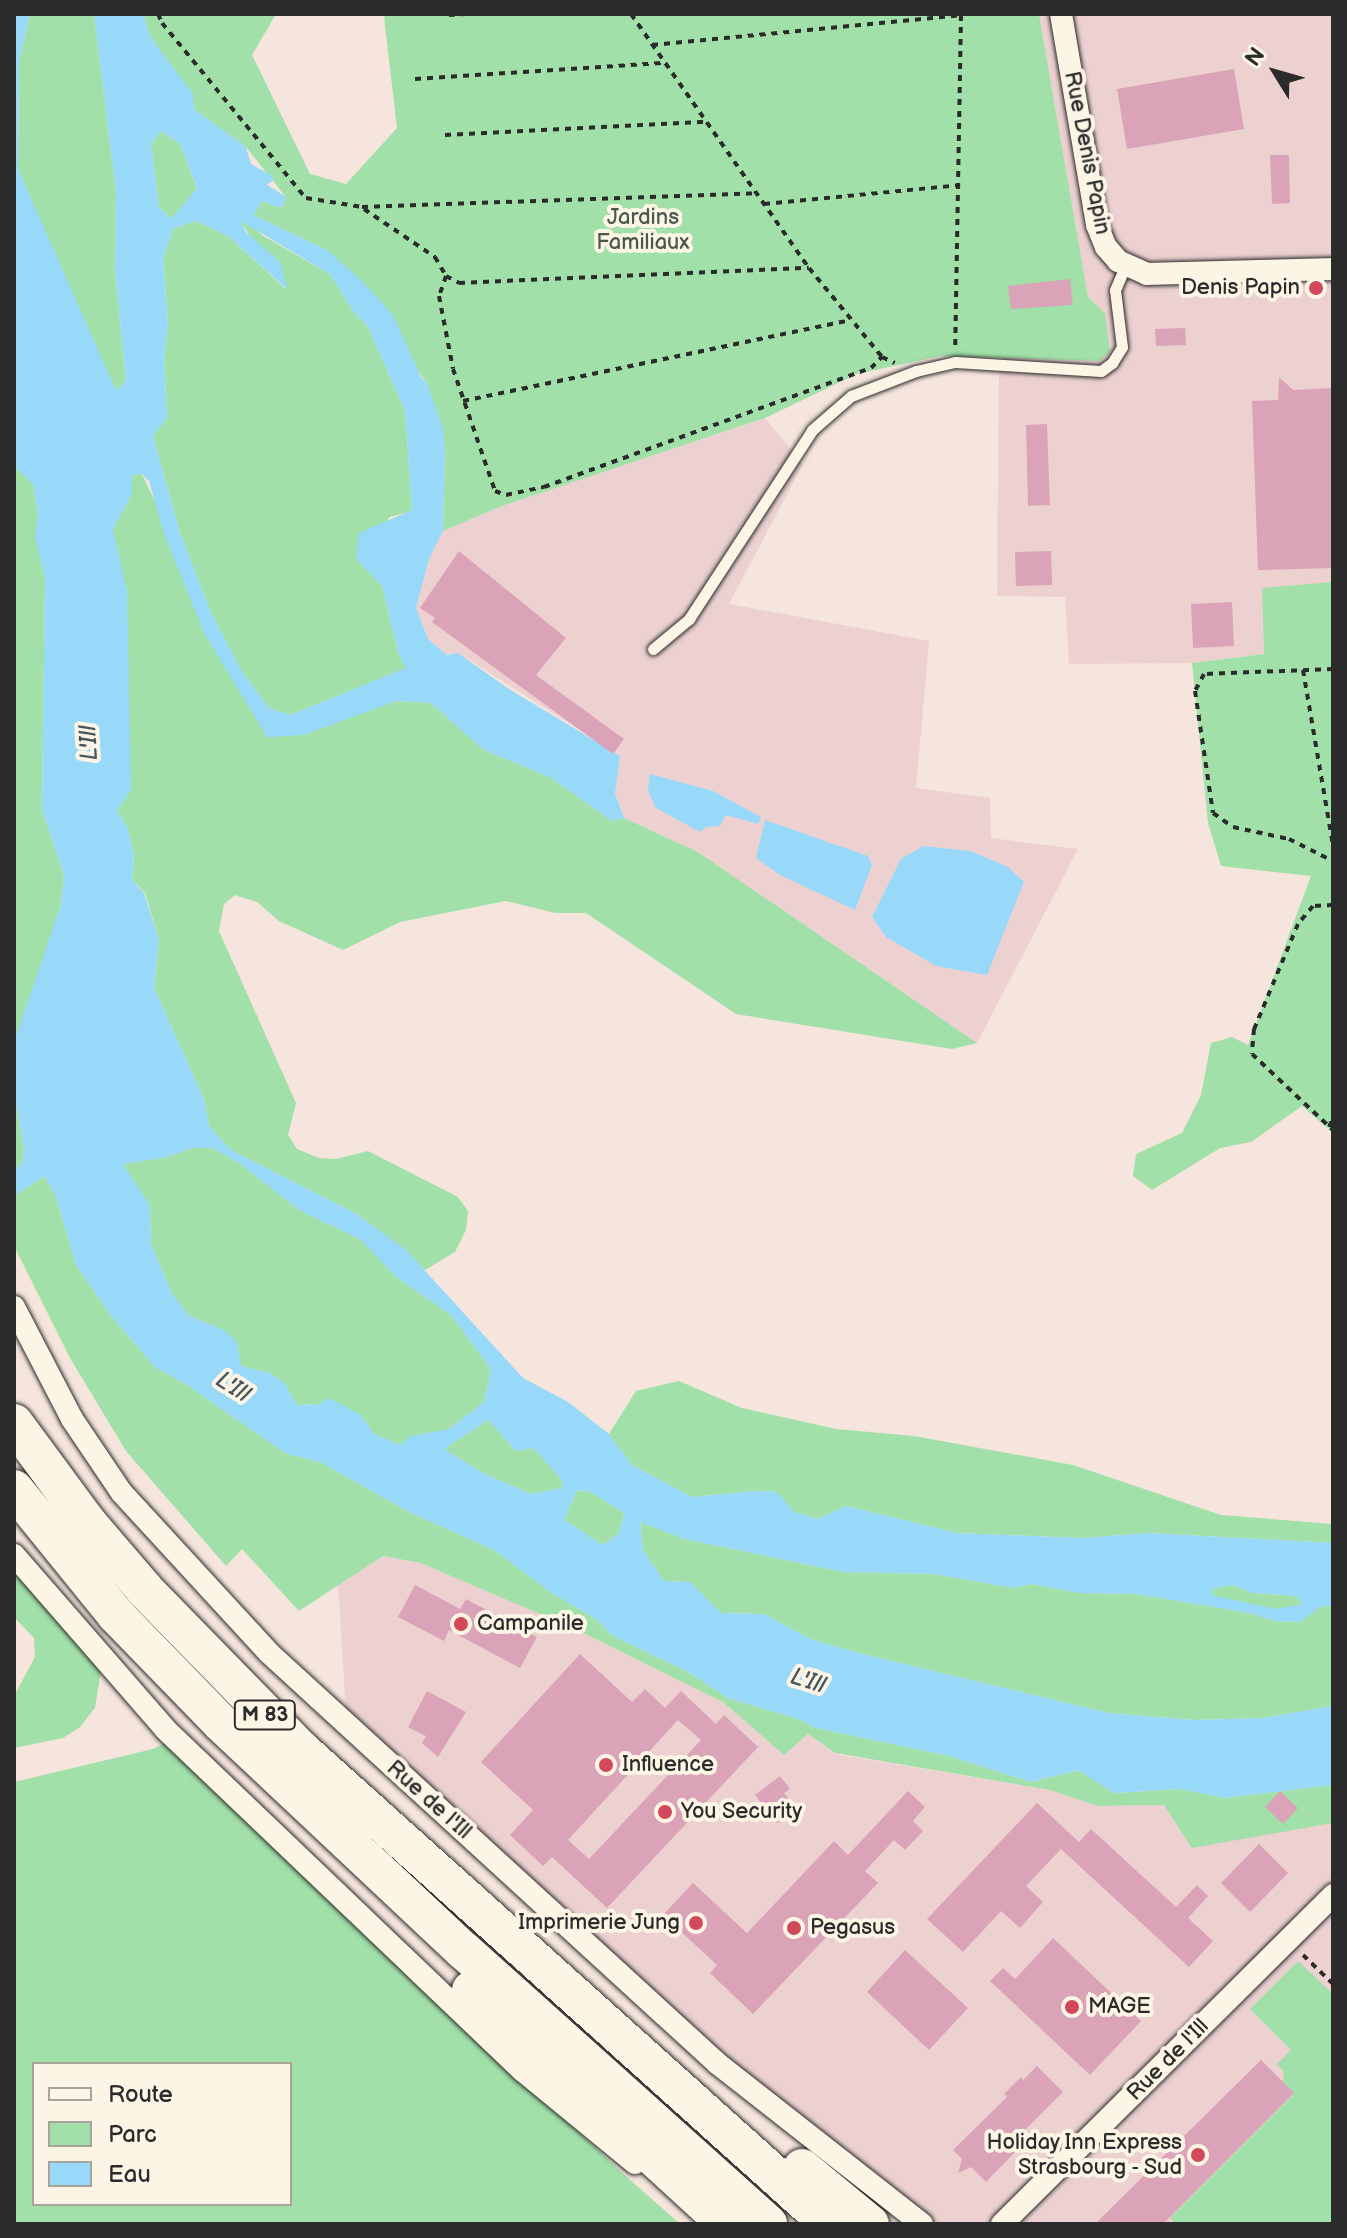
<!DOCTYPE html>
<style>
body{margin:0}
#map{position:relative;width:1347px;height:2238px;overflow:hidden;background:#f5e5dc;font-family:"Balsamiq Sans",sans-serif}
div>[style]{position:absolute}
.built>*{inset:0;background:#edd1d1}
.green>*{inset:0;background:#a1e0a8}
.water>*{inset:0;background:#98d9fa}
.building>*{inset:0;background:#daa3b7}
.path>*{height:4px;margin-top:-2px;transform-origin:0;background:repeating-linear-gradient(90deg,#2b2b2b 0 6px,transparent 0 12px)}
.roads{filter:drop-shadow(0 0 2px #2b2b2b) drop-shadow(0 0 2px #2b2b2b)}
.lane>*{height:11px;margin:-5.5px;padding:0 5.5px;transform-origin:5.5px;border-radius:5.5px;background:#fcf5e5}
.street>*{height:22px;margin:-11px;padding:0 11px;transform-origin:11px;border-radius:11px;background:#fcf5e5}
.highway>*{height:38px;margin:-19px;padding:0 19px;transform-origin:19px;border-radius:19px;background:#fcf5e5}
.dots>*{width:22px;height:22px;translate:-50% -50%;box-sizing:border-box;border:4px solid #fcf5e5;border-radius:50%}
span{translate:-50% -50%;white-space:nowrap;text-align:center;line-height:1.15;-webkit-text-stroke:8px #fcf5e5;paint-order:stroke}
.shield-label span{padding:2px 6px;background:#fcf5e5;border:2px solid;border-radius:6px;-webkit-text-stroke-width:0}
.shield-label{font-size:20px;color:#2b2b2b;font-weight:700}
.street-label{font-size:22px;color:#2b2b2b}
.park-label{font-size:22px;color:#48584a}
.poi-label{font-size:22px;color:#2b2b2b}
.right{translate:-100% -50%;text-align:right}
.left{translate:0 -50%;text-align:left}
.water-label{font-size:24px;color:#46565f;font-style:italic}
.frame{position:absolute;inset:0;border:16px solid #2b2b2b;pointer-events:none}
.legend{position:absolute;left:32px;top:2062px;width:260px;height:144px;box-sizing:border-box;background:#fcf5e5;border:2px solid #a8a49b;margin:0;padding:10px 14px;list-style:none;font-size:24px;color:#2b2b2b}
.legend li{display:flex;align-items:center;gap:16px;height:40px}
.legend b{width:40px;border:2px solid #a8a49b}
.north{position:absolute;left:1235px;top:32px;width:80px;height:80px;-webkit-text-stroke:6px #fcf5e5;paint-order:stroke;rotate:307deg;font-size:22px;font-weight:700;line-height:32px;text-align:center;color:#2b2b2b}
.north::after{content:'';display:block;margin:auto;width:28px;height:36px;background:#2b2b2b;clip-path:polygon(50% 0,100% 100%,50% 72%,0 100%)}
</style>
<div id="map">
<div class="built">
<i style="clip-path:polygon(1039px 14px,1333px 14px,1333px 582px,1263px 588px,1264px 654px,1192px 663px,1069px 664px,1065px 597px,997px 596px,999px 360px,1105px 313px,1088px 297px)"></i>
<i style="clip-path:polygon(765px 418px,803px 464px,729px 604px,929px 641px,916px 788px,990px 798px,991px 838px,1078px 849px,977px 1043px,698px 852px,624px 818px,615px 794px,620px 756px,458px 653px,447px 655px,428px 640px,416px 608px,429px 559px,443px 531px,499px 507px)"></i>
<i style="clip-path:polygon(383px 1556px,421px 1563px,575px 1629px,723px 1702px,784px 1755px,808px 1734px,835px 1754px,1050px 1790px,1098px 1806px,1164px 1805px,1274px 1832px,1333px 1823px,1333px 2224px,938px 2224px,928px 2219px,732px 2073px,346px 1713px,338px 1583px)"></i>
</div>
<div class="green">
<i style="clip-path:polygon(30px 14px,94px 14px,116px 192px,115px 272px,126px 379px,120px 388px,115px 388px,106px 375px,18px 169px,19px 61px)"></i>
<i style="clip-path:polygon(143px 14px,276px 14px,252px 55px,310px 174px,346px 184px,397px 128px,384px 17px,387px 14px,1039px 14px,1088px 297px,1105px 313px,1110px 352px,1099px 361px,940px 356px,857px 374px,765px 418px,499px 507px,443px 531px,445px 447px,427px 383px,327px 250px,253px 215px,263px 201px,277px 207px,284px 206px,285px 196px,246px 147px,194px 109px,192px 94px,151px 38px)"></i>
<i style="clip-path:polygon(161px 131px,180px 144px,197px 189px,171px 219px,159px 207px,151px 144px)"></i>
<i style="clip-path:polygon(196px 221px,228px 236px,286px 289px,240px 221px,248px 222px,262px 235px,331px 275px,353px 311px,368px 327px,405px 411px,412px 511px,390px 517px,356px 559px,382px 586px,399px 655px,407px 668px,290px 715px,269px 708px,241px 670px,212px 615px,180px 533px,153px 436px,167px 418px,164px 359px,168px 324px,163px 259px,173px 229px)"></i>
<i style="clip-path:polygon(14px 466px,33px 484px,38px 513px,36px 537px,45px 579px,42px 810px,64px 875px,61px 905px,14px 1048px)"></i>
<i style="clip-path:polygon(142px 474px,267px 737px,396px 701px,431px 703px,484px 750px,550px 777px,612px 821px,624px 818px,698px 852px,977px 1043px,952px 1049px,736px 1014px,586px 913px,555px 913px,506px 901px,400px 922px,343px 950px,279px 921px,257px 902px,235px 895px,224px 904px,219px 931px,296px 1103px,288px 1135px,297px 1149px,319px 1158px,336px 1159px,368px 1151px,458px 1197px,468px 1211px,466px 1230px,455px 1252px,425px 1270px,407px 1252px,357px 1214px,231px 1150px,209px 1126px,204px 1099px,154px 988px,159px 940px,145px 893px,132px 879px,134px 856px,128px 829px,117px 811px,131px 790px,113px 529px,132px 494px,132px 475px)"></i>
<i style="clip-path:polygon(1333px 582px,1333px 1133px,1302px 1106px,1251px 1142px,1220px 1148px,1152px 1190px,1133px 1176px,1136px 1154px,1182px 1133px,1201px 1095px,1211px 1043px,1232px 1037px,1248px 1045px,1311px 876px,1221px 866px,1208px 823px,1192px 663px,1264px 654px,1262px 588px)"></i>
<i style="clip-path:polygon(14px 1090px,24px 1149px,23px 1161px,14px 1172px)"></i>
<i style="clip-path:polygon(191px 1148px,213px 1148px,239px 1163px,299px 1210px,362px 1240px,396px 1277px,451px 1315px,491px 1369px,484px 1402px,449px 1429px,400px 1445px,374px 1434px,361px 1415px,319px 1404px,297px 1405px,285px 1384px,270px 1373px,241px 1366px,223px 1330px,189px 1316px,171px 1292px,151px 1244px,150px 1206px,122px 1164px,168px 1157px)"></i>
<i style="clip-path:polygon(44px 1176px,55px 1194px,76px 1265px,111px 1316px,155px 1367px,187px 1385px,285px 1453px,322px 1463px,411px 1513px,494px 1550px,553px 1594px,596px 1619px,613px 1636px,688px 1672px,728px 1698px,801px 1720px,816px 1728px,949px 1756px,1031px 1782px,1079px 1770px,1114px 1793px,1180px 1789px,1225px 1798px,1333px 1785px,1333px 1823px,1192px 1848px,1164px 1805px,1098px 1806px,1050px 1790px,835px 1753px,808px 1734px,784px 1755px,723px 1702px,575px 1629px,421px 1563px,383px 1556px,299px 1611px,242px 1549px,226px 1566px,126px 1451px,70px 1358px,14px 1246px,14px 1196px)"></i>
<i style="clip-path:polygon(679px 1381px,742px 1408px,836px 1429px,914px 1436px,1073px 1465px,1221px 1515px,1333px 1524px,1333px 1543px,1150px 1533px,1082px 1538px,957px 1533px,846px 1506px,817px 1519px,794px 1512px,777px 1492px,756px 1491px,692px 1497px,632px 1465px,609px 1434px,636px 1391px)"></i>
<i style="clip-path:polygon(488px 1420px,516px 1451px,533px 1448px,562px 1480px,563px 1488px,531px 1494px,483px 1473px,444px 1449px)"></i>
<i style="clip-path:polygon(577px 1490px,591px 1492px,624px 1513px,619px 1533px,603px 1545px,564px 1520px)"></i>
<i style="clip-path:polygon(640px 1521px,684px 1539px,843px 1572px,933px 1574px,1013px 1588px,1031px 1584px,1079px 1593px,1136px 1594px,1250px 1613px,1275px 1621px,1300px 1622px,1323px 1605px,1333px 1606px,1333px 1706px,1262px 1718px,1194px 1720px,1109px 1713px,871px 1656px,810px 1639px,764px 1614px,721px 1613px,690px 1582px,664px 1581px,643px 1550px)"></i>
<i style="clip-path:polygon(14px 1563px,101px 1670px,95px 1708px,80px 1727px,63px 1738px,14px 1748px,14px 1696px,35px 1657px,34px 1638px,14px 1617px)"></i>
<i style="clip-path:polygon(1233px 1585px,1252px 1593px,1298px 1596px,1302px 1605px,1275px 1609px,1212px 1596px,1212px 1589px)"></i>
<i style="clip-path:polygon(evenodd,169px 1741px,619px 2170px,680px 2224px,14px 2224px,14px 1782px,153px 1749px,169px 1741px,34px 2064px,290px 2064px,290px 2204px,34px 2204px,34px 2064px)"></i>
<i style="clip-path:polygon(1298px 1961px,1333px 1994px,1333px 2224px,1176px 2224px,1170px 2218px,1294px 2094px,1283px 2083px,1284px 2072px,1277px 2064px,1291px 2050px,1250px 2009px)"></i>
</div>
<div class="water">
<i style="clip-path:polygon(evenodd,14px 14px,30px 14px,19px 61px,18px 169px,115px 388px,120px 388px,126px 379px,115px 272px,116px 192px,94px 14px,143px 14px,151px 38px,193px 94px,194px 109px,246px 147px,251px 164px,271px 175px,274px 180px,267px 185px,285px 196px,284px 206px,277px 207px,263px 201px,253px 215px,327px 250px,361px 280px,393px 315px,421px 377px,427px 383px,443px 428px,445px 448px,443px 531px,429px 559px,416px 608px,428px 639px,447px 655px,458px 653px,509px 689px,620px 756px,615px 794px,624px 818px,612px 821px,550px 777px,484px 750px,431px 703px,396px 701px,304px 735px,267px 737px,204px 633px,164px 534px,149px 481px,142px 474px,132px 475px,132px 494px,113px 529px,127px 591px,131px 790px,117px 811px,128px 829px,134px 856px,132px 879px,144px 893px,159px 940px,154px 988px,204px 1099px,209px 1126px,231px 1150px,357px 1214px,407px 1251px,523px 1378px,568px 1402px,609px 1434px,632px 1465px,692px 1497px,756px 1491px,777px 1492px,794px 1512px,817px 1519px,846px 1506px,957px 1533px,1082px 1538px,1150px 1533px,1333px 1543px,1333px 1606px,1322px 1606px,1300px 1622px,1275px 1621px,1250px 1613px,1136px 1594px,1079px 1593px,1031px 1584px,1013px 1588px,933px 1574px,843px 1572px,684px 1539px,640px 1522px,643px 1550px,664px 1581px,690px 1582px,721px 1613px,764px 1614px,810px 1639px,871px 1656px,1109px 1713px,1194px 1720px,1262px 1718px,1333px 1706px,1333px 1785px,1225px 1798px,1180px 1789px,1114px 1793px,1078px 1770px,1031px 1782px,949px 1756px,816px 1728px,801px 1720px,728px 1698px,688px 1672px,613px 1636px,596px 1619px,553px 1594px,494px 1550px,411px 1513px,322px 1463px,285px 1453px,187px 1385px,155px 1367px,111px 1316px,76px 1265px,55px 1194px,44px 1176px,14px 1196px,14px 1172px,23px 1161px,24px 1149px,14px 1090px,16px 1036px,61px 905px,64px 875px,42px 810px,45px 579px,35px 537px,38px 513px,33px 484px,14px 466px,14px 14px,161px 131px,180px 144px,197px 188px,171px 219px,159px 207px,151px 144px,161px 131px,14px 14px,196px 221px,228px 236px,288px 290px,280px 262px,246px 232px,241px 221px,331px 275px,353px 311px,368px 327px,405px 411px,412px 510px,359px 533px,356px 559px,382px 586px,399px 655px,406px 668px,290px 715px,269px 708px,241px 670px,212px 615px,180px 533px,153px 436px,167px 418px,164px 359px,168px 324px,163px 259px,173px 229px,196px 221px,14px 14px,191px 1148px,213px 1148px,239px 1163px,299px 1210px,361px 1240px,396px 1277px,451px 1315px,491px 1369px,484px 1402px,449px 1429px,411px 1436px,400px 1445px,374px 1434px,361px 1415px,329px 1398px,319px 1404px,297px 1405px,285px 1384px,270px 1373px,241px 1366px,237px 1342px,224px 1330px,189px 1316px,171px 1292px,151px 1244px,150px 1206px,123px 1164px,168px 1157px,191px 1148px,14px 14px,488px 1420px,516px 1451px,533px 1448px,562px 1480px,562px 1488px,531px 1494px,483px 1473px,444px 1449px,488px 1420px,14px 14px,577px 1490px,591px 1492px,624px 1513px,619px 1533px,603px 1545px,564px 1520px,577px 1490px,14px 14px,1233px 1585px,1252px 1593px,1297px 1596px,1302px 1604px,1275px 1609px,1212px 1595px,1212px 1589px,1233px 1585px)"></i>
<i style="clip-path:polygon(650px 774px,713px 791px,761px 817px,758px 824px,726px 815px,720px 826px,706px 827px,700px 832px,656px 808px,648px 791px)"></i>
<i style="clip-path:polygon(765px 820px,868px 856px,872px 865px,855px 910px,780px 875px,756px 858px)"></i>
<i style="clip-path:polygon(923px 846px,970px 851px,1008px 867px,1024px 882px,987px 975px,936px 966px,886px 937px,872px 917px,901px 859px)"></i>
</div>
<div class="building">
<i style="clip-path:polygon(1234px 69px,1244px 129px,1127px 149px,1117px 89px)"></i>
<i style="clip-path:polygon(1270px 155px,1289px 155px,1290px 203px,1272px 204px)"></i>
<i style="clip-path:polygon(1070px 279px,1073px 305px,1011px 309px,1008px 286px)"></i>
<i style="clip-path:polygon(1185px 328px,1186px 345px,1156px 346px,1155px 329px)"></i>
<i style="clip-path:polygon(1279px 377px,1293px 390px,1333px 388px,1333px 568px,1258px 570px,1252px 401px,1278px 400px)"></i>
<i style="clip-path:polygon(1047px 424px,1050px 505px,1028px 506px,1026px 425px)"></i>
<i style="clip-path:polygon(459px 551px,566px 638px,536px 675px,624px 739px,613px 754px,432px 622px,435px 618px,420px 608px)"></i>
<i style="clip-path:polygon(1051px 551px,1052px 585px,1016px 586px,1015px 552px)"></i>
<i style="clip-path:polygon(1232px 602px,1234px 646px,1193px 648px,1191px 604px)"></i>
<i style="clip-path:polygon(415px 1585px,460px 1609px,466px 1599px,537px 1637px,520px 1668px,449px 1630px,444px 1641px,398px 1617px)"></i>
<i style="clip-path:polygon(evenodd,580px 1654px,632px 1702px,645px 1689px,665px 1708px,681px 1691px,716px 1724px,724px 1715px,758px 1747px,607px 1908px,552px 1857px,543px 1866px,510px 1835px,533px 1810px,481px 1762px,580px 1654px,678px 1720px,701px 1740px,589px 1859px,568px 1840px,678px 1720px)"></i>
<i style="clip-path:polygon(427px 1691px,466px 1712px,438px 1757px,422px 1743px,426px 1736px,408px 1727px)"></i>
<i style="clip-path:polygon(780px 1776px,790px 1789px,784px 1793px,796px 1809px,777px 1823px,755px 1795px)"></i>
<i style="clip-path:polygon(908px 1791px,925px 1807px,913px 1821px,923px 1831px,905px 1850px,894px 1840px,865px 1871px,878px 1883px,753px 2014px,710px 1973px,717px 1965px,663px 1915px,693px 1883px,747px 1933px,834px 1841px,848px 1855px)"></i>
<i style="clip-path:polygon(1280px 1791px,1298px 1808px,1283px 1824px,1265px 1807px)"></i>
<i style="clip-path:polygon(1037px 1803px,1079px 1842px,1091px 1829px,1176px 1907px,1197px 1885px,1208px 1896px,1188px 1918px,1213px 1941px,1189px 1967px,1061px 1849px,1026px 1886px,1043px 1902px,1020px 1928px,1001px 1911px,963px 1952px,927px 1919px)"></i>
<i style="clip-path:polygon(1259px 1844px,1288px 1873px,1250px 1912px,1221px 1883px)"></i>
<i style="clip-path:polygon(1053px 1938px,1141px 2021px,1090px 2075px,990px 1981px,1003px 1968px,1015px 1979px)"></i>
<i style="clip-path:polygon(905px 1950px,968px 2008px,929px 2050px,867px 1992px)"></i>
<i style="clip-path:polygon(1261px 2060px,1294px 2093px,1163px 2224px,1095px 2224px)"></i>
<i style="clip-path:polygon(1037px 2066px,1063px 2092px,1014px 2141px,1020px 2147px,986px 2182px,971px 2167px,958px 2173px,962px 2159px,953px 2150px,1007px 2097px,1004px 2094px,1021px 2077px,1023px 2080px)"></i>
</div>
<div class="path">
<i style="left:158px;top:14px;width:10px;rotate:66deg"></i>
<i style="left:162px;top:23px;width:227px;rotate:50.6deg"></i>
<i style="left:306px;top:198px;width:57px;rotate:9.1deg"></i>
<i style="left:362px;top:207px;width:395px;rotate:-2deg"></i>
<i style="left:631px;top:14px;width:310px;rotate:55deg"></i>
<i style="left:809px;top:268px;width:115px;rotate:50.6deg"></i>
<i style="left:882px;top:357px;width:14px;rotate:25deg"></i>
<i style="left:449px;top:15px;width:16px;rotate:-4deg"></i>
<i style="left:652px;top:45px;width:310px;rotate:-5.5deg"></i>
<i style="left:961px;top:15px;width:331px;rotate:91deg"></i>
<i style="left:415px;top:79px;width:251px;rotate:-3.7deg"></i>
<i style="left:445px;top:135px;width:261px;rotate:-2.9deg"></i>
<i style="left:764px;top:204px;width:197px;rotate:-5.5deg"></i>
<i style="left:364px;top:209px;width:86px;rotate:34.1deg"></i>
<i style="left:435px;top:257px;width:22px;rotate:60deg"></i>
<i style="left:446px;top:276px;width:15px;rotate:28deg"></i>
<i style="left:459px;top:283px;width:350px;rotate:-2.5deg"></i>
<i style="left:446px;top:276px;width:21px;rotate:109deg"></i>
<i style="left:439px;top:296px;width:74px;rotate:79.1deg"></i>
<i style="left:453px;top:369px;width:129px;rotate:71deg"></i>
<i style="left:495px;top:491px;width:12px;rotate:20deg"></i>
<i style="left:506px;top:495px;width:39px;rotate:-12deg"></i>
<i style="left:544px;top:487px;width:348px;rotate:-20deg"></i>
<i style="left:871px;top:368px;width:16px;rotate:-45deg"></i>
<i style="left:463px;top:401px;width:395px;rotate:-11.8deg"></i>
<i style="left:1333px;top:669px;width:129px;rotate:177.8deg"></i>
<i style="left:1204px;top:674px;width:19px;rotate:118deg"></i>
<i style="left:1195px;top:691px;width:123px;rotate:81.6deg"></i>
<i style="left:1213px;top:813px;width:24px;rotate:35deg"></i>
<i style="left:1233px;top:827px;width:57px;rotate:12.1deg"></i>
<i style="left:1289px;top:839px;width:49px;rotate:26.6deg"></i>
<i style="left:1303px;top:670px;width:178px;rotate:80.3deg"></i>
<i style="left:1333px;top:905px;width:20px;rotate:177deg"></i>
<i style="left:1313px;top:906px;width:23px;rotate:130deg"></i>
<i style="left:1298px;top:924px;width:114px;rotate:112.7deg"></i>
<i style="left:1254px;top:1029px;width:25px;rotate:95deg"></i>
<i style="left:1252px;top:1054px;width:111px;rotate:43.2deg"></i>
<i style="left:1329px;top:1127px;width:10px;rotate:-66deg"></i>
<i style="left:1303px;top:1955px;width:42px;rotate:44deg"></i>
</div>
<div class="roads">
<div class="lane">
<i style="left:653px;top:649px;width:47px;rotate:-39.8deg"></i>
<i style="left:689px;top:619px;width:225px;rotate:-56.9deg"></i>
<i style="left:812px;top:430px;width:52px;rotate:-41.1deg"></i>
<i style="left:851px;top:396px;width:70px;rotate:-21deg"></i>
<i style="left:916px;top:371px;width:40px;rotate:-13deg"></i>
<i style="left:955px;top:362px;width:146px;rotate:3.5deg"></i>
<i style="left:1101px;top:371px;width:14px;rotate:-36deg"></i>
<i style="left:1112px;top:363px;width:19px;rotate:-58deg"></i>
<i style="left:1122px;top:347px;width:57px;rotate:-97deg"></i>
<i style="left:1115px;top:290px;width:26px;rotate:-67deg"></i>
</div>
<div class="street">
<i style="left:1061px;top:14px;width:214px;rotate:80.3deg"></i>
<i style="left:1097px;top:225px;width:24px;rotate:68deg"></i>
<i style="left:1106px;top:247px;width:18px;rotate:49deg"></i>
<i style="left:1118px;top:261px;width:32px;rotate:24deg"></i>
<i style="left:1147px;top:274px;width:186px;rotate:-1.5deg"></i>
<i style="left:14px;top:1307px;width:126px;rotate:62.6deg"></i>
<i style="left:72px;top:1419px;width:89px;rotate:56deg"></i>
<i style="left:122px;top:1493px;width:217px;rotate:47.4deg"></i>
<i style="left:269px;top:1653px;width:609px;rotate:42.47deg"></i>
<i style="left:718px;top:2064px;width:259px;rotate:38.1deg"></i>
<i style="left:14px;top:1555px;width:230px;rotate:49deg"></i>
<i style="left:165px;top:1729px;width:495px;rotate:43.7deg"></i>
<i style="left:523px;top:2071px;width:145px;rotate:39.4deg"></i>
<i style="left:1002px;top:2224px;width:467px;rotate:-44.8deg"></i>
</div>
<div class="highway">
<i style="left:14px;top:1423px;width:123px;rotate:53.6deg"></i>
<i style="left:87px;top:1522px;width:89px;rotate:49.5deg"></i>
<i style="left:145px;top:1590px;width:219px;rotate:45.7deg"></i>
<i style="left:298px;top:1747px;width:714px;rotate:41.93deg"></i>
<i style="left:14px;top:1489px;width:162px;rotate:51deg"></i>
<i style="left:116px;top:1615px;width:151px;rotate:45.8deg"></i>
<i style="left:221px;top:1723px;width:332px;rotate:43.2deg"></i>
<i style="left:463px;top:1950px;width:410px;rotate:41.9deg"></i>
<i style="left:471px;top:1990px;width:346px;rotate:42.5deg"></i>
<i style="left:802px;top:2168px;width:88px;rotate:39.5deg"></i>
</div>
</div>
<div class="dots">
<i style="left:1316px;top:288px;background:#d1495b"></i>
<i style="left:461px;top:1624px;background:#d1495b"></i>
<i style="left:606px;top:1765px;background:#d1495b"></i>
<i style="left:665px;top:1812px;background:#d1495b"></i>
<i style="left:696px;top:1923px;background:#d1495b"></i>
<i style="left:794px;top:1928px;background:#d1495b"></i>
<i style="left:1072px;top:2007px;background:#d1495b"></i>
<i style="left:1198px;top:2155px;background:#d1495b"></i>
</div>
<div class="shield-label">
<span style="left:265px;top:1715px">M 83</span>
</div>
<div class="street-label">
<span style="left:1087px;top:153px;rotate:79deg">Rue Denis Papin</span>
<span style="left:429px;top:1800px;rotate:42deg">Rue de l'Ill</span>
<span style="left:1168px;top:2060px;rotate:-45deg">Rue de l'Ill</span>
</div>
<div class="park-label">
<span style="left:643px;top:230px">Jardins<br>Familiaux</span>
</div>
<div class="poi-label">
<span class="right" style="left:1300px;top:288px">Denis Papin</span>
<span class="left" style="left:477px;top:1624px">Campanile</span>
<span class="left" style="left:622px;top:1765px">Influence</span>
<span class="left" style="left:681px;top:1812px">You Security</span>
<span class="right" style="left:680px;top:1923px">Imprimerie Jung</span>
<span class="left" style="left:810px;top:1928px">Pegasus</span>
<span class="left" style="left:1088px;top:2007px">MAGE</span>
<span class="right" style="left:1182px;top:2155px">Holiday Inn Express<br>Strasbourg - Sud</span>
</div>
<div class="water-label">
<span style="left:89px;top:743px;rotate:-93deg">L'Ill</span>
<span style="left:233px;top:1387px;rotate:33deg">L'Ill</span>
<span style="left:808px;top:1681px;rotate:18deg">L'Ill</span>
</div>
<div class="frame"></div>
<ul class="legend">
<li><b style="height:10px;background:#fcf5e5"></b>Route</li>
<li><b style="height:22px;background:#a1e0a8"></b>Parc</li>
<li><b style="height:22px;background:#98d9fa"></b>Eau</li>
</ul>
<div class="north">N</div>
</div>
